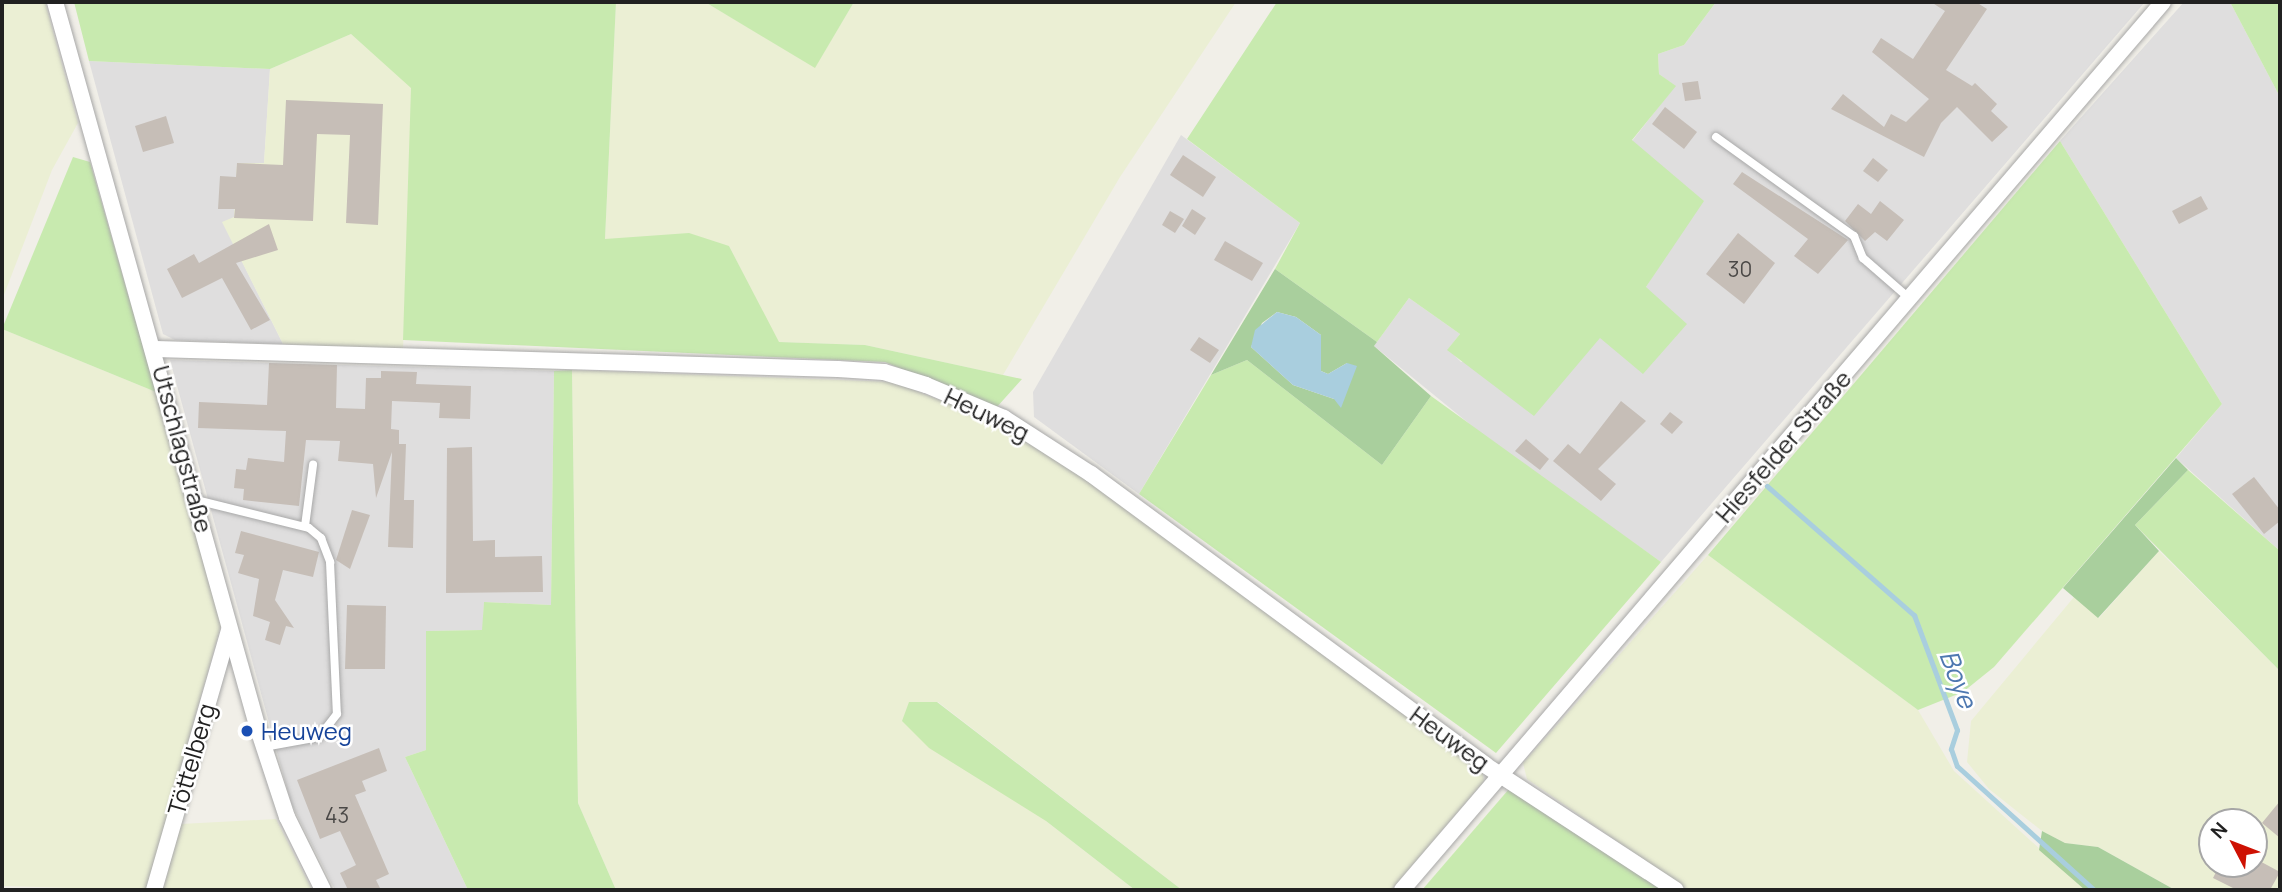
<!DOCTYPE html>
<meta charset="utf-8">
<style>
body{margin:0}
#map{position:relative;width:2282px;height:892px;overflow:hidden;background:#f1efe8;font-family:Manrope,sans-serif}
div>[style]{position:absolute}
.residential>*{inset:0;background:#dfdede}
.farmland>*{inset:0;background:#ebefd4}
.grass>*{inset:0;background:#c8eaaf}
.forest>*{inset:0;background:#a9cf9d}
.water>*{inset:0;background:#a9cede}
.stream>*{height:5px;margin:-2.5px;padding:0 2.5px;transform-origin:2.5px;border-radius:2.5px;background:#a9cede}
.building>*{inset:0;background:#c6beb7}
.roads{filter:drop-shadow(0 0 2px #a8a8a8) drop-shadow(0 0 2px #a8a8a8)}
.lane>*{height:8px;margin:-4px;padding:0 4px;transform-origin:4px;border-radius:4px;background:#fff}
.street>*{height:16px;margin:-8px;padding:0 8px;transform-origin:8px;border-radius:8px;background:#fff}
.dots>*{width:19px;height:19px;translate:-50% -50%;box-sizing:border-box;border:4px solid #fff;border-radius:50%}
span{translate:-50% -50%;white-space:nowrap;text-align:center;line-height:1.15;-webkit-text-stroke:5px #fff;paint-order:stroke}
.number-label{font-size:21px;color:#4a4846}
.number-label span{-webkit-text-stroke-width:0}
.street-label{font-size:24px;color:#212121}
.transit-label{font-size:24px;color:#164399}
.left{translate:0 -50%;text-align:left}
.water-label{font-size:26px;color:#4e78b0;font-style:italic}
.frame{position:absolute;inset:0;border:4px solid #212121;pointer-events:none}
.north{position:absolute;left:2198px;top:808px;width:70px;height:70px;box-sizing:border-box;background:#fff;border:2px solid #a6a6a6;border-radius:50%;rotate:312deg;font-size:19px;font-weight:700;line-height:28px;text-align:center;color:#212121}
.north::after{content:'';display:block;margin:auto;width:24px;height:32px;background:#ce1103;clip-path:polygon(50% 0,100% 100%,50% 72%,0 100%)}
</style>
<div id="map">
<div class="residential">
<i style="clip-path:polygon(1716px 2px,2145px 2px,1661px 562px,1499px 448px,1374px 346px,1409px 298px,1460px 334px,1448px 349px,1461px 362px,1600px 337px,1643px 373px,1646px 287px,1667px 254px,1632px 141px,1675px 86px,1659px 74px,1658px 54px,1684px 45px)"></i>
<i style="clip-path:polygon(2184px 2px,2230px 2px,2280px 97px,2280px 551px,2176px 458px,2222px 404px,2060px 141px)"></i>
<i style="clip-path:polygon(89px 61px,270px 69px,264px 164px,237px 163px,236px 249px,283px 344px,175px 340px,163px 334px)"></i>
<i style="clip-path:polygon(1181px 135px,1300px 223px,1139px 494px,1034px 417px,1033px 392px)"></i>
<i style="clip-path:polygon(170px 360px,554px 371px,551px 605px,484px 602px,483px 630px,426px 631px,426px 750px,405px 757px,468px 890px,335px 890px,291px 803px)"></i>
</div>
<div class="farmland">
<i style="clip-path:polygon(2px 2px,45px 2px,78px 123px,52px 170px,2px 300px)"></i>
<i style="clip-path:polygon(616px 2px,705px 2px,815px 67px,854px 2px,1236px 2px,1120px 177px,1003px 375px,865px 345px,778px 342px,729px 246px,605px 239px)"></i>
<i style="clip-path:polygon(351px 34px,412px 88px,403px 351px,283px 344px,222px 222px,234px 217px,237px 163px,264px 163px,270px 69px)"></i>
<i style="clip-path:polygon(2px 329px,156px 392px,221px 625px,146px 890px,2px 886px)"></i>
<i style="clip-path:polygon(572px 370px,893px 382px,989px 419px,1087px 477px,1482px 769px,1484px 781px,1391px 890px,1182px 890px,938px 702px,910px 702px,1046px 821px,1135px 890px,616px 890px,578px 803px)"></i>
<i style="clip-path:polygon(evenodd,2159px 551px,2280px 671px,2280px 890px,2175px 890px,2098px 847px,2065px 843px,2042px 831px,1989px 789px,1967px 762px,1971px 721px,2074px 597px,2099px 618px,2159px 551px,2212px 822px,2254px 822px,2254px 864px,2212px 864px,2212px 822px)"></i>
<i style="clip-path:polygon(1708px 555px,1918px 710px,1954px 771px,2085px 890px,1688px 890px,1527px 779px,1523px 763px)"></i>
<i style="clip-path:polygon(276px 819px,312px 890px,163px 890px,181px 824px)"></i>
</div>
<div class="grass">
<i style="clip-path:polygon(74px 2px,616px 2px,605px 239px,689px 233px,729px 246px,779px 342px,865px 345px,1022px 379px,996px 408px,885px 362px,403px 340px,411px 88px,351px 34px,270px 69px,89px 61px)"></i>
<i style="clip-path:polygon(705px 2px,854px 2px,815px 68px)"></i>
<i style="clip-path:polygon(1277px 2px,1716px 2px,1684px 45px,1658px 54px,1659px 74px,1676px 86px,1632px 140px,1704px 201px,1646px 287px,1687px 324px,1643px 374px,1600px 338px,1534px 416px,1447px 350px,1460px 334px,1409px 298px,1377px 342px,1275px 269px,1300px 223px,1187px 139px)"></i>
<i style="clip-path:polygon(2230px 2px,2280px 2px,2280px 97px)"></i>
<i style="clip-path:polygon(2060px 141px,2222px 404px,1994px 667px,1963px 692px,1918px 710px,1708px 555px)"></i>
<i style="clip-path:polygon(73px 157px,90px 162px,156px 392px,2px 329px)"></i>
<i style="clip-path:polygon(1247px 360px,1382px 465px,1431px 396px,1661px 562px,1496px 753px,1139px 494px,1211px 375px)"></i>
<i style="clip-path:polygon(572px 370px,578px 803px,616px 890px,468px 890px,405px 757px,426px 750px,426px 631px,482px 630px,484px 602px,551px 605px,554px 371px)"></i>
<i style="clip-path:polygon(2188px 470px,2280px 551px,2280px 671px,2135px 525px)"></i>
<i style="clip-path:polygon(909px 702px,937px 702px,1182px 890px,1135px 890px,1046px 821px,929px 748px,902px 721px)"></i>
<i style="clip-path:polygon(1509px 789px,1663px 890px,1422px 890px)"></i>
</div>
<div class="forest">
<i style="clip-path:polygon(evenodd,1275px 269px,1377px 342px,1374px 346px,1431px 396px,1382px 465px,1247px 360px,1211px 375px,1275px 269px,1277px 312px,1296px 317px,1321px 335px,1321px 371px,1328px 374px,1347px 363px,1334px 399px,1293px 385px,1251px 347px,1262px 323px,1277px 312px)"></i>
<i style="clip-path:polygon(2176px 458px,2188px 470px,2135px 525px,2159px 551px,2098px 618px,2063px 588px)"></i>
<i style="clip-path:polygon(2042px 831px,2065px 843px,2098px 847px,2175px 890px,2085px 890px,2039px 850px)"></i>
</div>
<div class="water">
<i style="clip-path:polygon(1277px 312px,1296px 317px,1321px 335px,1321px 371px,1328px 374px,1347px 363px,1357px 366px,1341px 408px,1334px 399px,1293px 385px,1251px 347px,1255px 330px)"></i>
</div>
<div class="stream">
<i style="left:1767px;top:486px;width:196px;rotate:41.3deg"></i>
<i style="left:1914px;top:615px;width:123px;rotate:69.5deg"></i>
<i style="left:1957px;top:730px;width:20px;rotate:108deg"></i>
<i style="left:1951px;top:749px;width:18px;rotate:71deg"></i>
<i style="left:1957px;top:766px;width:185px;rotate:42.1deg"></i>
</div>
<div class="building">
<i style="clip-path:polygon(1931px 2px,1976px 2px,1987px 9px,1946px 70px,1972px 86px,1975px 83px,1997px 104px,1991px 111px,2008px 127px,1992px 142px,1957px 107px,1941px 123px,1924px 157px,1831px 109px,1843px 94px,1884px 127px,1891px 114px,1906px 122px,1929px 99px,1872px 52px,1881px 38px,1913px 59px,1945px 11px)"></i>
<i style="clip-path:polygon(1698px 81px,1701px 99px,1685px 101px,1682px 83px)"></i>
<i style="clip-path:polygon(286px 100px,383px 104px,378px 225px,346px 223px,350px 135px,317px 134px,313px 221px,234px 218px,235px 209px,218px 209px,220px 176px,236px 177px,237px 163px,283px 165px)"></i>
<i style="clip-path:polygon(1665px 107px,1697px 132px,1684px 149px,1652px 124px)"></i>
<i style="clip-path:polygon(166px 116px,174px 143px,143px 152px,135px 126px)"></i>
<i style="clip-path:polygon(1183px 155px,1216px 177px,1203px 197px,1170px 175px)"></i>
<i style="clip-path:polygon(1873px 158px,1888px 170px,1878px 182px,1863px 171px)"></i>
<i style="clip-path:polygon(1742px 172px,1848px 240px,1818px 274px,1794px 256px,1808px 239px,1733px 184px)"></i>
<i style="clip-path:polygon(2201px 196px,2208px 209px,2179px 224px,2172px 211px)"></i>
<i style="clip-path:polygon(1880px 201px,1904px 220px,1887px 241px,1875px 232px,1865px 241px,1845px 221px,1858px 204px,1871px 214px)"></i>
<i style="clip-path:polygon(1192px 209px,1206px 218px,1195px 235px,1182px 226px)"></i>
<i style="clip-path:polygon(1170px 211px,1184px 219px,1175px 233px,1162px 225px)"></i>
<i style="clip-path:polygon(269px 224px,278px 250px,236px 263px,270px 320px,251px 330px,222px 278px,182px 298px,167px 269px,194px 254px,199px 263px)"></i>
<i style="clip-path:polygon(1738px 233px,1775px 263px,1744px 304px,1706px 274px)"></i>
<i style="clip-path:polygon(1225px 241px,1263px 263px,1252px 281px,1214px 260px)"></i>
<i style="clip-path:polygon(1199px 337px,1219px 350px,1210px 363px,1190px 350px)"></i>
<i style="clip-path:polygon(269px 363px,337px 365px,336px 408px,365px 409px,366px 378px,381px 378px,381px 371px,417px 372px,416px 384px,471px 386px,470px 419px,439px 418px,440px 403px,392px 401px,391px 429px,399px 430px,399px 444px,406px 444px,404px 500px,414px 500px,413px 548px,388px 547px,392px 452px,376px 498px,373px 464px,338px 461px,340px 441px,306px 440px,299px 506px,243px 500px,244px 489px,234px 488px,236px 469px,246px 470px,248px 458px,284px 462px,286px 431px,198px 428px,199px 402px,267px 405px)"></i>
<i style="clip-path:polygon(1621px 401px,1646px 421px,1598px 469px,1616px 484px,1601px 501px,1553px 461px,1568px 444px,1580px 454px)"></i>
<i style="clip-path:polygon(1670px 412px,1683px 422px,1672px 434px,1660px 424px)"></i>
<i style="clip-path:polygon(1526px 439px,1549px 459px,1540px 470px,1515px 451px)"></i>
<i style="clip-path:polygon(472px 447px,473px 541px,495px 540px,495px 557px,542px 556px,543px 592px,446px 593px,447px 448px)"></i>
<i style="clip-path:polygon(2254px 477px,2280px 510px,2280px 521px,2264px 534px,2232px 494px)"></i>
<i style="clip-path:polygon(352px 510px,370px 515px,350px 569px,336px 560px)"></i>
<i style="clip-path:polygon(241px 531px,319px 552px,313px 577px,283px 570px,275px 600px,294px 628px,286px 626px,280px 645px,265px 640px,270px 622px,253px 616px,259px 579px,238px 573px,244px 555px,235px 553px)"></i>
<i style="clip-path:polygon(347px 605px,386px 606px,385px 669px,345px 669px)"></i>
<i style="clip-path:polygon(379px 748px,387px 771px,362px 781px,366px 791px,355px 795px,389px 874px,376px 880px,381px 890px,348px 890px,340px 873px,356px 865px,340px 831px,320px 839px,297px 780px)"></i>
<i style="clip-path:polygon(2280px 801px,2280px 838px,2262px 823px)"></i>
<i style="clip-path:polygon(2254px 858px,2280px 872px,2270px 890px,2237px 890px,2213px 878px,2220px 864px,2254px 864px)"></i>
</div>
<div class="roads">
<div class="lane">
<i style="left:1716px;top:137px;width:170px;rotate:35.7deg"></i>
<i style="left:1854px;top:236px;width:24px;rotate:68deg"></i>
<i style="left:1863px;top:258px;width:61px;rotate:41deg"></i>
<i style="left:196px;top:500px;width:116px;rotate:13.9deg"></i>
<i style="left:309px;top:528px;width:16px;rotate:40deg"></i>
<i style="left:321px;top:538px;width:26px;rotate:69deg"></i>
<i style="left:330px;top:562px;width:152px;rotate:87.4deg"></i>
<i style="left:337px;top:714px;width:29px;rotate:128deg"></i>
<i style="left:319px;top:737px;width:56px;rotate:169.7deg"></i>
<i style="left:305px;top:526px;width:62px;rotate:-82.5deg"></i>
</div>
<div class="street">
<i style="left:55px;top:2px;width:755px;rotate:74.4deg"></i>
<i style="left:258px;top:729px;width:93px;rotate:71.8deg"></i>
<i style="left:287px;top:817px;width:81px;rotate:63.7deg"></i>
<i style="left:156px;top:349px;width:682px;rotate:1.68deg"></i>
<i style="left:838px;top:369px;width:46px;rotate:3.7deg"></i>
<i style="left:884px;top:372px;width:44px;rotate:17.2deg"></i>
<i style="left:926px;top:385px;width:85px;rotate:22.9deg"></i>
<i style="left:1004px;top:418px;width:103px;rotate:32.8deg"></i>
<i style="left:1091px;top:474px;width:490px;rotate:36.4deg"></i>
<i style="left:1485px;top:765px;width:228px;rotate:33.2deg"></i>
<i style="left:154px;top:890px;width:271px;rotate:-73.9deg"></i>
<i style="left:1402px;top:890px;width:1169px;rotate:-49.4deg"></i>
</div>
</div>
<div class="dots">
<i style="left:247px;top:731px;background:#1a4fb4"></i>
</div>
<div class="number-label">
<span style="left:1740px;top:269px">30</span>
<span style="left:337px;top:815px">43</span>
</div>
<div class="street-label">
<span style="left:987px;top:414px;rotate:26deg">Heuweg</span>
<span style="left:1783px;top:446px;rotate:-49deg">Hiesfelder Straße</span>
<span style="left:183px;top:449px;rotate:75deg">Utschlagstraße</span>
<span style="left:1450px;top:738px;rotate:36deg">Heuweg</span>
<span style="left:191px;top:759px;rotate:-74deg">Töttelberg</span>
</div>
<div class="transit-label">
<span class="left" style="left:261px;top:731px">Heuweg</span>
</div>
<div class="water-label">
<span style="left:1958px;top:679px;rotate:69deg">Boye</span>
</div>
<div class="frame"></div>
<div class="north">N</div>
</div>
